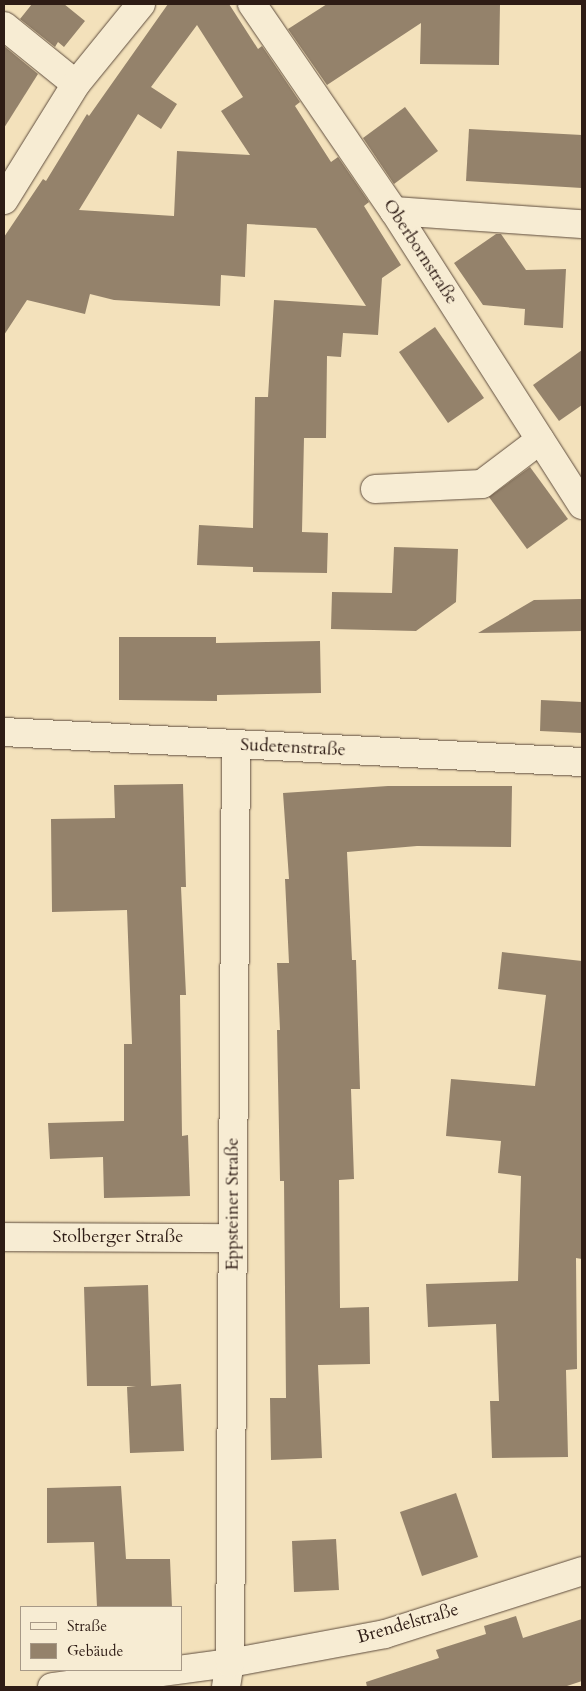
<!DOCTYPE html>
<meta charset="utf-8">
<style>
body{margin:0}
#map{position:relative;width:586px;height:1691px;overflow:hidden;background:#f3e1bb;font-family:Cardo,serif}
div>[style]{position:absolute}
.building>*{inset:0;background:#94826b}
.roads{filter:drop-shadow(0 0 1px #5f4d3e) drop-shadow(0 0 1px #5f4d3e)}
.minor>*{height:28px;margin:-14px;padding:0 14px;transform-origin:14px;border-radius:14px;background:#f7ecd3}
span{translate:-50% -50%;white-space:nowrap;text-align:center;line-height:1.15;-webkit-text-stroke:4px #f7ecd3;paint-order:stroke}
.street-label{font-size:18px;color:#2e1c15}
.frame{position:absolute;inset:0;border:5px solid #2e1c15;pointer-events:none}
.legend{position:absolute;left:20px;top:1606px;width:162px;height:65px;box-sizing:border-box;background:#f7ecd3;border:1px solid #a79987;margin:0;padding:6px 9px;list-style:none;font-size:15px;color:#2e1c15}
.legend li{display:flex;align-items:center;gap:10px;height:25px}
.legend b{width:25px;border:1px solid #a79987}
</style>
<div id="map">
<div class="building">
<i style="clip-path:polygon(32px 4px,64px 4px,85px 21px,64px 47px,58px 42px,55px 47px,20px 19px)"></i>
<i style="clip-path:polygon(evenodd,168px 4px,229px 4px,258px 49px,262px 46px,300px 102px,295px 106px,331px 162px,338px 157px,369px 202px,364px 206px,401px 265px,382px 278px,378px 335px,343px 333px,341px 357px,327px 356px,326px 438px,304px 438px,302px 532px,328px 533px,327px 573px,253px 572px,253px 567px,197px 565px,199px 525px,253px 528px,255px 397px,268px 397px,274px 300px,366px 306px,316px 228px,247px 224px,245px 277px,221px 275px,220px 306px,114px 300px,90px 294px,85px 314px,27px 300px,4px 335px,4px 237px,43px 179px,46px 181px,87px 114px,89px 116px,168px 4px,197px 25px,243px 97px,221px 111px,250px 155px,177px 151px,174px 216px,79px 210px,138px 114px,161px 129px,177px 104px,151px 87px,197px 25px)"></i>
<i style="clip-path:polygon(327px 4px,500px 4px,499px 65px,420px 64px,421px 23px,327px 85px,288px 29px)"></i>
<i style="clip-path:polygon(4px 46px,38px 74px,4px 128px)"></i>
<i style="clip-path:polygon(405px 107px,438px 151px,394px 184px,363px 138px)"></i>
<i style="clip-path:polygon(469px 129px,582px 135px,582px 188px,466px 181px)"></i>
<i style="clip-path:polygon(496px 234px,501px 234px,526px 270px,566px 269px,563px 328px,524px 325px,525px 309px,483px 305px,454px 263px)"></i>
<i style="clip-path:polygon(435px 327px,484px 398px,448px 423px,399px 352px)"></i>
<i style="clip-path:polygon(582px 350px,582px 405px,559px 421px,533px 385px)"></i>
<i style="clip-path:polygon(530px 467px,568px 519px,527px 549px,489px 497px)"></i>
<i style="clip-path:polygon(394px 547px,458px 549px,456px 602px,416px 631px,331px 629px,332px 592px,392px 593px)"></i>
<i style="clip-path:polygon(582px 599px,582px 631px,478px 633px,534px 600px)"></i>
<i style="clip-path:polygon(119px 637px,216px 637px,216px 643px,320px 641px,321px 693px,217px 695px,217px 701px,119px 700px)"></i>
<i style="clip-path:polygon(541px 700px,582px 702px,582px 733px,540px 731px)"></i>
<i style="clip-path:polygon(183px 784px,186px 887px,181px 887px,186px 995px,180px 995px,182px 1136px,188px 1135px,190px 1196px,104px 1198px,103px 1157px,50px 1159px,48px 1123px,124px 1121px,124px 1044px,132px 1044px,127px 910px,52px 912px,51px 819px,115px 818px,114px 785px)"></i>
<i style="clip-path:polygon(388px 786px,512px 786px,511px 847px,417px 846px,347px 852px,352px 960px,356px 960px,360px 1089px,351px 1089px,354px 1179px,339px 1180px,340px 1308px,369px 1307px,370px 1364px,318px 1365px,322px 1458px,271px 1460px,270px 1398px,286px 1398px,284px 1181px,280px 1181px,277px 1030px,280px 1030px,277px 963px,289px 963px,285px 879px,289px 879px,283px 793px)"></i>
<i style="clip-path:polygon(502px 952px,582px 961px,582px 1259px,576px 1258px,577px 1369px,566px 1370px,568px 1457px,492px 1458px,490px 1401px,499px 1401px,496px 1324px,428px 1327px,426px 1284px,518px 1281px,521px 1176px,498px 1173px,501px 1141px,446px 1136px,451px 1079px,535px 1086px,546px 995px,498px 989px)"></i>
<i style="clip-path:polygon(148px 1285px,151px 1386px,181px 1384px,184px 1451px,130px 1453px,127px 1387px,136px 1386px,87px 1386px,84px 1287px)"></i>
<i style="clip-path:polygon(121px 1486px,126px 1559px,170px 1559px,172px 1607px,97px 1607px,94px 1542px,47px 1543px,47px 1488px)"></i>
<i style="clip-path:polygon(456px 1493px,478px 1557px,422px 1576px,400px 1512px)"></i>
<i style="clip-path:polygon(336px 1539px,339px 1590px,294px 1592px,292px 1541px)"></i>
<i style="clip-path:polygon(516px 1616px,523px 1638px,582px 1619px,582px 1681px,564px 1687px,367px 1687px,366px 1682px,439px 1658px,436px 1650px,486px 1634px,484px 1626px)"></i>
</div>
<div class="roads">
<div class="minor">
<i style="left:252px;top:4px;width:251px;rotate:55.6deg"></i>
<i style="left:394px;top:211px;width:349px;rotate:57.4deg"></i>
<i style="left:4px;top:26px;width:92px;rotate:38.9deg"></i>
<i style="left:4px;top:200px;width:137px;rotate:-58.2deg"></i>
<i style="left:76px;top:84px;width:103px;rotate:-50.9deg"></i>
<i style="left:394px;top:211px;width:188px;rotate:4deg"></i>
<i style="left:375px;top:489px;width:107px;rotate:-2.7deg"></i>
<i style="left:482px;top:484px;width:73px;rotate:-37.2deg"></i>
<i style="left:4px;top:732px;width:579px;rotate:2.97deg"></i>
<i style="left:4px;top:1237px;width:229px;rotate:0.3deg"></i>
<i style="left:52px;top:1687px;width:180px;rotate:-7.7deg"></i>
<i style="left:230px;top:1663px;width:158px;rotate:-10.6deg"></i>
<i style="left:385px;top:1634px;width:207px;rotate:-17.7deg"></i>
<i style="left:226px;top:1687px;width:24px;rotate:-81deg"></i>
<i style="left:230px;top:1663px;width:918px;rotate:-89.63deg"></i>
</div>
</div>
<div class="street-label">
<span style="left:420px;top:252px;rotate:57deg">Oberbornstraße</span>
<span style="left:293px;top:748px;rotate:3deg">Sudetenstraße</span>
<span style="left:233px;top:1204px;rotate:-90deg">Eppsteiner Straße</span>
<span style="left:118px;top:1237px">Stolberger Straße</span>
<span style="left:408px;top:1624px;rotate:-16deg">Brendelstraße</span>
</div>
<div class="frame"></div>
<ul class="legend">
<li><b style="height:6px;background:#f7ecd3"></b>Straße</li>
<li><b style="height:14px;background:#94826b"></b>Gebäude</li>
</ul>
</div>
